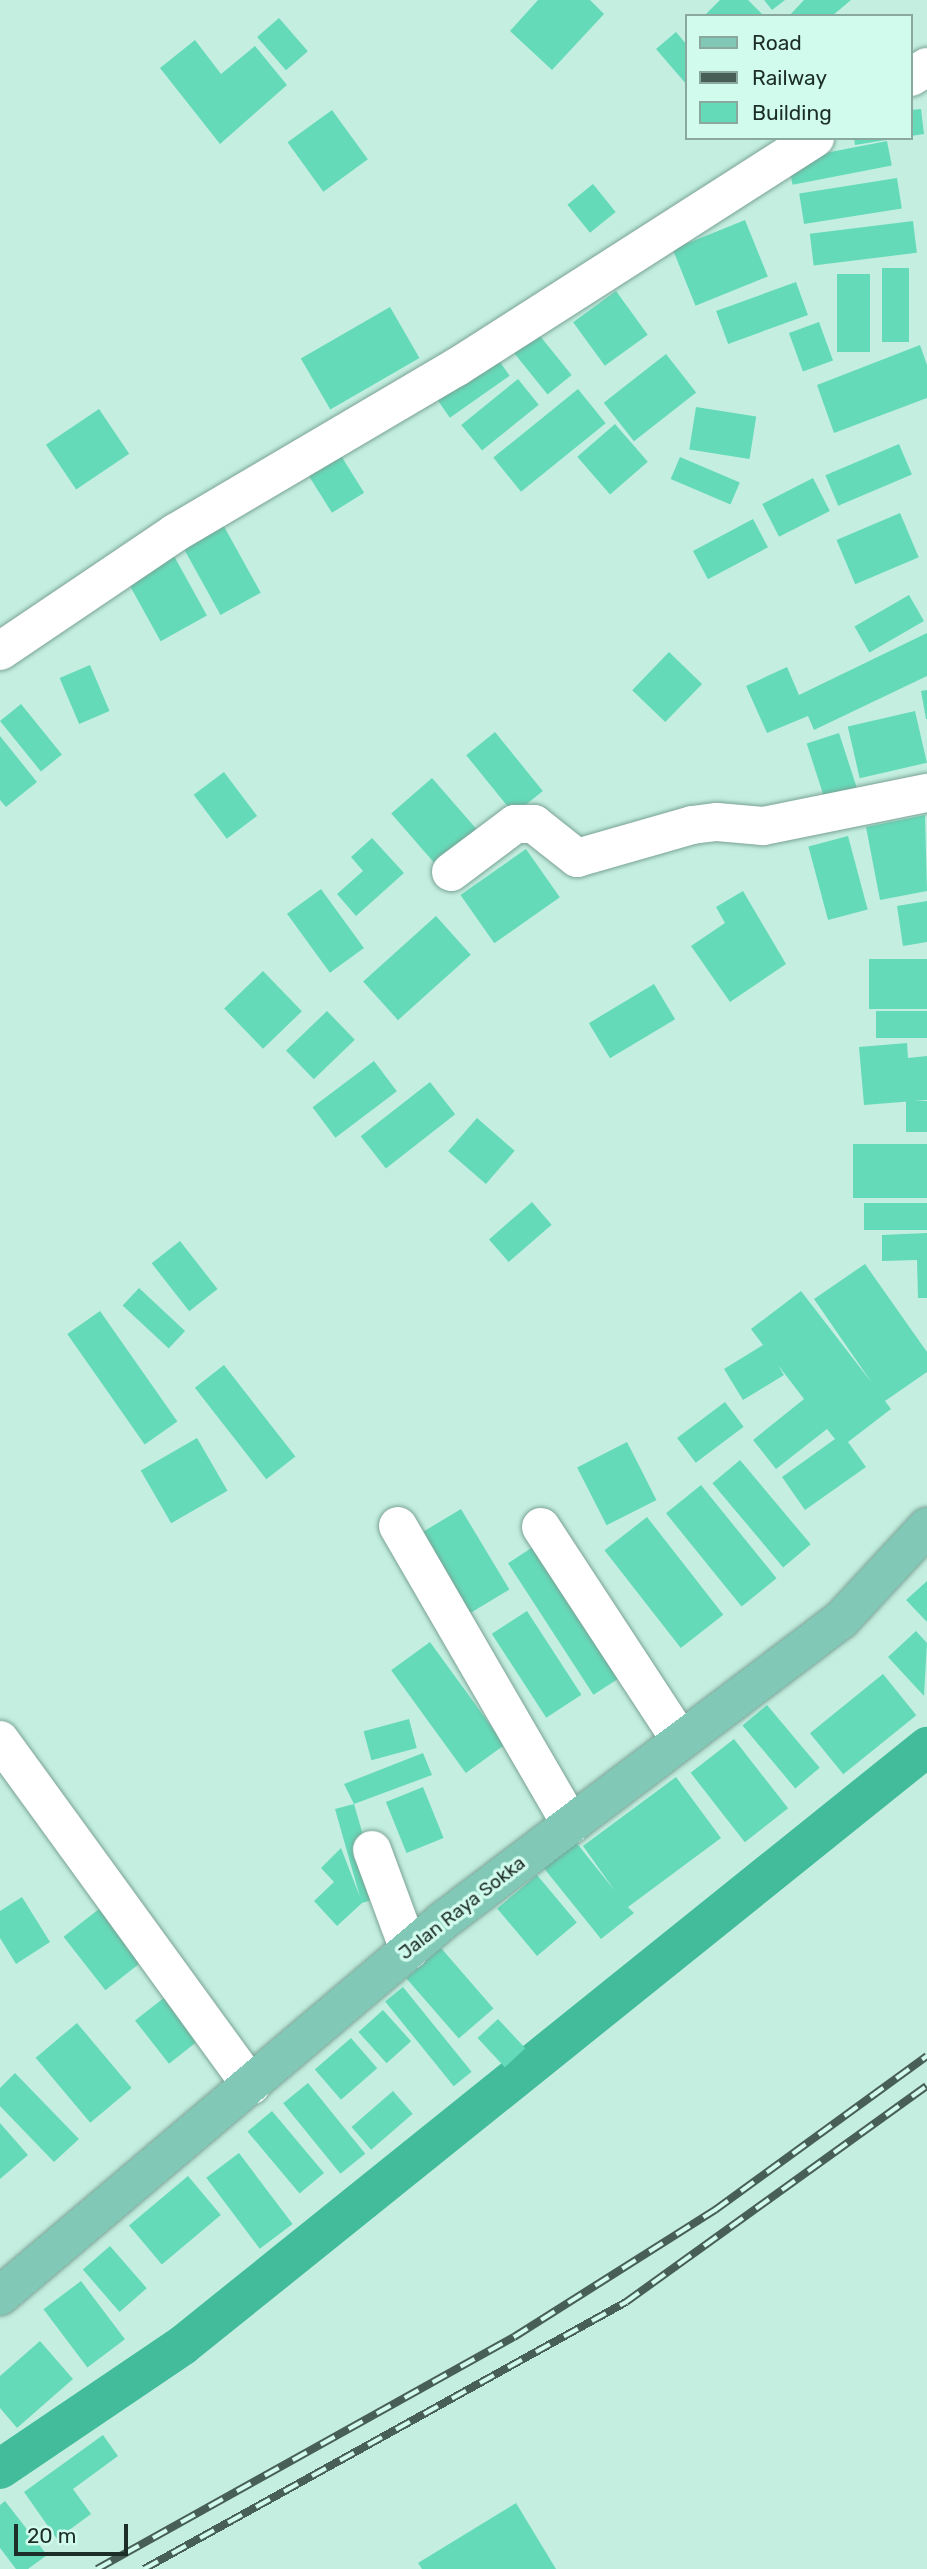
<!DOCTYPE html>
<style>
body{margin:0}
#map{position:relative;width:927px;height:2569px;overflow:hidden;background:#c4efe0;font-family:Rubik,sans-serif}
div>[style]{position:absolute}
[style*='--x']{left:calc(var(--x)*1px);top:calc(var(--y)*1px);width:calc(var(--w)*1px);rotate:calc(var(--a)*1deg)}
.canal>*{height:40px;margin:-20px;padding:0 20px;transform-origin:20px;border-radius:20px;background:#43bc9c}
.building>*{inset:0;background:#65dab9;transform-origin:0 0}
.roads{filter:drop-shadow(0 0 2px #7aa295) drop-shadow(0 0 2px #7aa295)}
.minor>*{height:38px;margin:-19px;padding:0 19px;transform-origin:19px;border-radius:19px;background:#fff}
.major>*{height:38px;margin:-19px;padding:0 19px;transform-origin:19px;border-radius:19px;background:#82c8b6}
.rail>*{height:8px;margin-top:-4px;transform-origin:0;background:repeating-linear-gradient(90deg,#d1fced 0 16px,#485f57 0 32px);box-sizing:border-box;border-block:2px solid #485f57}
span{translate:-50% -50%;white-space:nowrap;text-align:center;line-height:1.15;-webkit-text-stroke:7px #d1fced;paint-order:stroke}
.street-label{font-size:19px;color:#1d2d28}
.legend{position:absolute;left:685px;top:14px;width:228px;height:126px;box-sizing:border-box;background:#d1fced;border:2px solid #89a99e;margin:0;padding:9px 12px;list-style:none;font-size:21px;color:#1d2d28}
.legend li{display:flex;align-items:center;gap:14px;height:35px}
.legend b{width:35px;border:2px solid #89a99e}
.scale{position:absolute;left:14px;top:2524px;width:114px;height:32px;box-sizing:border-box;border:4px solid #1d2d28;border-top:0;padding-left:9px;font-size:21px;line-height:24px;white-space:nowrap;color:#1d2d28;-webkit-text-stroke:5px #d1fced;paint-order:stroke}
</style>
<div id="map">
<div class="canal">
<div style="--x:0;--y:2469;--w:221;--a:-34.1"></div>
<div style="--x:183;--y:2345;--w:955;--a:-38.79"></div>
</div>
<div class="building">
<div style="clip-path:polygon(538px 0,590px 0,604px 14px,552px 70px,510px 31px)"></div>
<div style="clip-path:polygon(720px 0,748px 0,764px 16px,704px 16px)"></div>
<div style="clip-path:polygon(764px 0,785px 0,772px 10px)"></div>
<div style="clip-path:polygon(804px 0,851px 0,832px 16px,789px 16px)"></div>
<div style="left:279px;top:18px;width:44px;height:29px;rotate:49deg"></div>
<div style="clip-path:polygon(676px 32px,687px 45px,687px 85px,656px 49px)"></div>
<div style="clip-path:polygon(195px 40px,221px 74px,255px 46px,287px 85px,220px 144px,160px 68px)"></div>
<div style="clip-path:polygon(921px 109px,924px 134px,911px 136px,911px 110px)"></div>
<div style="left:332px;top:110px;width:61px;height:55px;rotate:54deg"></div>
<div style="clip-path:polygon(854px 138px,886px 138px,886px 140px,855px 145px)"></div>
<div style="left:887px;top:141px;width:25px;height:101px;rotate:79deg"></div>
<div style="left:897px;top:178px;width:31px;height:99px;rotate:81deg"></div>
<div style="left:593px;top:184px;width:36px;height:33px;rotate:51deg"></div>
<div style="left:745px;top:220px;width:61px;height:78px;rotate:68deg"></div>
<div style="left:913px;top:221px;width:32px;height:104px;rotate:83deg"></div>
<div style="left:882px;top:268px;width:27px;height:74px"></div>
<div style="left:837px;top:274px;width:33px;height:78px"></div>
<div style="left:796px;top:282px;width:35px;height:85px;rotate:70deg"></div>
<div style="left:616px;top:291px;width:54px;height:53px;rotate:54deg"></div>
<div style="left:390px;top:307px;width:59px;height:103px;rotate:60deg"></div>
<div style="left:819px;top:322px;width:41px;height:32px;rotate:70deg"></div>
<div style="left:532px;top:326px;width:63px;height:31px;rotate:51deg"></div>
<div style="clip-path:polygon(920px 345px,927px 365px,927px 398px,834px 433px,817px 385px)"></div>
<div style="left:493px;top:352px;width:29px;height:73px;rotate:55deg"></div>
<div style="left:666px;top:354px;width:49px;height:79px;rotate:52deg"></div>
<div style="left:518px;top:379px;width:33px;height:73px;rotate:51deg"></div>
<div style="left:578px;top:389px;width:44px;height:109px;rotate:51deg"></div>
<div style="left:696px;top:407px;width:61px;height:43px;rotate:9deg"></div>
<div style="left:99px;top:409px;width:54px;height:64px;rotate:56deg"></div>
<div style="left:615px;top:424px;width:50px;height:50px;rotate:49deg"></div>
<div style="left:899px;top:444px;width:33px;height:80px;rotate:67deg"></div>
<div style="left:335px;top:446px;width:55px;height:38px;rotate:58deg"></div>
<div style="left:680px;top:457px;width:65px;height:24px;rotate:23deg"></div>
<div style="left:813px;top:478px;width:37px;height:57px;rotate:63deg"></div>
<div style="left:900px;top:513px;width:48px;height:69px;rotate:67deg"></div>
<div style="left:753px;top:519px;width:32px;height:68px;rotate:62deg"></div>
<div style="left:221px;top:521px;width:82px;height:46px;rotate:61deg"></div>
<div style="left:174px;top:556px;width:68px;height:53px;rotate:61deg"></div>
<div style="left:909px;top:595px;width:30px;height:63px;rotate:60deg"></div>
<div style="clip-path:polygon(927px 633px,927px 676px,814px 730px,808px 716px,767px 733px,746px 686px,787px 667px,799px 695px)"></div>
<div style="left:669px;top:652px;width:46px;height:53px;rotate:44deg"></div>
<div style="left:90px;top:665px;width:50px;height:33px;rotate:67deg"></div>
<div style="clip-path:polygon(927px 690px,927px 719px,926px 719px,921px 691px)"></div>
<div style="left:21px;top:704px;width:65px;height:27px;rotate:51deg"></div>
<div style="left:915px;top:711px;width:53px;height:69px;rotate:77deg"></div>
<div style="left:495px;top:732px;width:76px;height:37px;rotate:51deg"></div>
<div style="left:839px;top:733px;width:58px;height:34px;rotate:72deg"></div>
<div style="clip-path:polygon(0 736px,37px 782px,6px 807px,0 800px)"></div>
<div style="left:224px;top:772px;width:55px;height:38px;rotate:53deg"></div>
<div style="left:432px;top:778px;width:68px;height:54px;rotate:49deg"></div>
<div style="clip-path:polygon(925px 815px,927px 891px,880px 900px,866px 827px)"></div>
<div style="left:848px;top:836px;width:76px;height:41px;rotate:75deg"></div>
<div style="clip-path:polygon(372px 838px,404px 873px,356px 916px,337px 894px,363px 871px,351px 857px)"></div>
<div style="left:526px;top:849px;width:59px;height:80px;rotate:55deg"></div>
<div style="left:321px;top:889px;width:73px;height:42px;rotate:54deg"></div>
<div style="clip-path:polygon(743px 891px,786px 964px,730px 1002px,691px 946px,725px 923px,716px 907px)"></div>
<div style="clip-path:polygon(927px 901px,927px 942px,903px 946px,897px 906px)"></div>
<div style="left:436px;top:916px;width:52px;height:98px;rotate:48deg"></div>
<div style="left:927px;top:959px;width:50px;height:58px;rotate:90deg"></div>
<div style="left:263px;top:971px;width:56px;height:54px;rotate:46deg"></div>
<div style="left:654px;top:984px;width:41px;height:76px;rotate:59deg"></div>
<div style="left:327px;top:1011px;width:40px;height:57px;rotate:46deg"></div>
<div style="left:927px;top:1011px;width:27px;height:51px;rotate:90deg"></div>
<div style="clip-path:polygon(907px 1043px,908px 1058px,927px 1056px,927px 1100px,864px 1105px,859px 1047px)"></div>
<div style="left:374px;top:1061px;width:38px;height:77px;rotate:53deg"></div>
<div style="left:430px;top:1082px;width:41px;height:88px;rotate:52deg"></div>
<div style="left:927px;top:1101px;width:31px;height:21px;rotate:90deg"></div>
<div style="left:477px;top:1118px;width:50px;height:44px;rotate:41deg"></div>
<div style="left:853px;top:1144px;width:74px;height:54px"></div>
<div style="left:532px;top:1202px;width:30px;height:57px;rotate:49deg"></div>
<div style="left:927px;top:1203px;width:27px;height:63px;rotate:90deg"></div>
<div style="clip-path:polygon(927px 1233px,927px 1298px,918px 1298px,917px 1260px,882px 1261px,882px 1235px)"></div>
<div style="left:180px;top:1241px;width:61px;height:36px;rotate:52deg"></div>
<div style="clip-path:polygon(865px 1264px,927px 1352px,927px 1372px,885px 1401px,891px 1409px,848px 1442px,866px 1467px,805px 1510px,782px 1477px,835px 1439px,827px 1429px,776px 1469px,753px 1440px,804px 1399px,778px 1365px,784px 1375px,743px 1400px,724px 1369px,763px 1345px,751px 1329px,801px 1291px,872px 1383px,814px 1299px)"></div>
<div style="left:139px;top:1288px;width:63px;height:24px;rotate:43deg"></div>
<div style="left:100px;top:1311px;width:135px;height:40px;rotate:55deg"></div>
<div style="left:224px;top:1365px;width:116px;height:37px;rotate:52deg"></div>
<div style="left:725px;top:1402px;width:31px;height:60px;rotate:53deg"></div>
<div style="left:197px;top:1438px;width:61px;height:65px;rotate:60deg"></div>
<div style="left:627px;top:1442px;width:65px;height:56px;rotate:63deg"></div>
<div style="left:740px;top:1460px;width:110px;height:36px;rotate:50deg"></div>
<div style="left:701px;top:1485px;width:120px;height:45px;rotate:51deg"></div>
<div style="left:461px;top:1509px;width:94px;height:49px;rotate:59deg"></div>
<div style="left:647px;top:1517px;width:124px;height:54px;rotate:52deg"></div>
<div style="left:539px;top:1543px;width:157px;height:37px;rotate:57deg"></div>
<div style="clip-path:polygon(927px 1581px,927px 1622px,906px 1600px)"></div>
<div style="left:527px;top:1611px;width:100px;height:42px;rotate:57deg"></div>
<div style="clip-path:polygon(916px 1631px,927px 1643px,924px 1696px,888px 1657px)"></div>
<div style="left:430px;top:1642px;width:127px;height:48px;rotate:54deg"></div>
<div style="left:883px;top:1674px;width:53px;height:94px;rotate:51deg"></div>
<div style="left:767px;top:1705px;width:82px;height:32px;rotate:50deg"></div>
<div style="left:409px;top:1719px;width:30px;height:47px;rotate:75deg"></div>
<div style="left:734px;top:1739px;width:88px;height:55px;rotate:52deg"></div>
<div style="clip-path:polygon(423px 1753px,432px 1775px,354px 1804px,381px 1897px,362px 1903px,337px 1926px,314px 1901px,334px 1882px,321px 1868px,341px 1848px,360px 1897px,335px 1809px,354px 1804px,344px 1784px)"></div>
<div style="clip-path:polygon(676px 1777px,721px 1838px,628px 1907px,634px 1913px,601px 1939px,543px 1867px,575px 1841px,615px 1891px,583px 1846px)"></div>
<div style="left:423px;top:1787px;width:55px;height:40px;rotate:68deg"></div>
<div style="left:537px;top:1875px;width:62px;height:52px;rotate:50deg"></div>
<div style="clip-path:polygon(22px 1897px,50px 1942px,16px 1964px,0 1938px,0 1911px)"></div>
<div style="left:99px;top:1909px;width:68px;height:45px;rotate:52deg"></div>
<div style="left:441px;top:1948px;width:80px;height:46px;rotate:49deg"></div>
<div style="left:403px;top:1987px;width:109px;height:23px;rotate:51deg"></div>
<div style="left:165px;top:1997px;width:55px;height:38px;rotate:52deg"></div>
<div style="left:383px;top:2010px;width:42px;height:33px;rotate:48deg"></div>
<div style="left:498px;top:2019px;width:40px;height:28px;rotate:47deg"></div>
<div style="left:77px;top:2023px;width:85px;height:54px;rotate:50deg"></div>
<div style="left:351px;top:2038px;width:40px;height:48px;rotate:49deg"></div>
<div style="clip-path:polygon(15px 2073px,79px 2139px,54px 2162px,0 2106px,0 2088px)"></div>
<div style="left:308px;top:2083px;width:91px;height:32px;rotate:51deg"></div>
<div style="left:393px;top:2091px;width:30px;height:55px;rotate:49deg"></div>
<div style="left:272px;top:2111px;width:81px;height:32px;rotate:50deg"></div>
<div style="clip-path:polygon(0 2123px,28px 2155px,0 2179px)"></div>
<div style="left:239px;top:2153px;width:89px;height:41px;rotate:53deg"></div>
<div style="left:188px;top:2176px;width:51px;height:77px;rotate:50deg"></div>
<div style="left:110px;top:2246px;width:56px;height:36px;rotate:49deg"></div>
<div style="left:81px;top:2281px;width:73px;height:47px;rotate:53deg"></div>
<div style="clip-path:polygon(40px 2341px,73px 2379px,17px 2428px,0 2408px,0 2376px)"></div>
<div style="clip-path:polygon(103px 2435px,118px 2456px,73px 2489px,91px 2514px,57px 2539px,24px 2492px)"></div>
<div style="clip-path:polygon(5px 2501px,47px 2555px,28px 2569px,16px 2569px,0 2548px,0 2505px)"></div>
<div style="clip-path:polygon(516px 2503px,556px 2569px,422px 2569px,418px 2563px)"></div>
</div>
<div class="roads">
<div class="minor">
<div style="--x:911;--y:77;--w:19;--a:-32"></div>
<div style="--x:0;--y:651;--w:211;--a:-34"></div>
<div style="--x:175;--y:533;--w:327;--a:-30.5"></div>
<div style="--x:457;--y:367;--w:425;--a:-32.6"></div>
<div style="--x:451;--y:872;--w:80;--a:-36.9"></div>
<div style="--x:515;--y:824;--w:19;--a:0"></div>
<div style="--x:534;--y:824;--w:55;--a:38.3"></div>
<div style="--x:577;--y:858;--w:120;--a:-16"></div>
<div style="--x:692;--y:825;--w:25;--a:-7"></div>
<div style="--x:717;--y:822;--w:46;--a:5"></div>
<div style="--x:763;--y:826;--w:167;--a:-11.4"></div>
<div style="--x:398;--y:1526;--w:345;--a:59.9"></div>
<div style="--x:541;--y:1527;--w:252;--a:56.8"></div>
<div style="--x:0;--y:1740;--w:427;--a:54"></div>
<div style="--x:372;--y:1850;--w:107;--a:69.7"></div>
</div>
<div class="major">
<div style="--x:0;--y:2296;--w:582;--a:-40.26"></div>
<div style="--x:444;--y:1920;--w:498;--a:-37.1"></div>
<div style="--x:841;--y:1620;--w:127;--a:-47.2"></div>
</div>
</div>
<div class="rail">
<div style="--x:97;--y:2569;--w:477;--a:-29.1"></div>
<div style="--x:514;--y:2337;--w:238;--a:-32.3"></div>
<div style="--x:715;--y:2210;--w:262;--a:-36"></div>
<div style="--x:144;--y:2569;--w:551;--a:-28.98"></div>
<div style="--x:626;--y:2302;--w:370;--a:-35.7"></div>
</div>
<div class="street-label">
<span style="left:462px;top:1908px;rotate:-38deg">Jalan Raya Sokka</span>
</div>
<ul class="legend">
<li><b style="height:9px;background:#82c8b6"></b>Road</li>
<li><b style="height:9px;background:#485f57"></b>Railway</li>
<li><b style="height:19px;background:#65dab9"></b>Building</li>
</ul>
<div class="scale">20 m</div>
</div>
